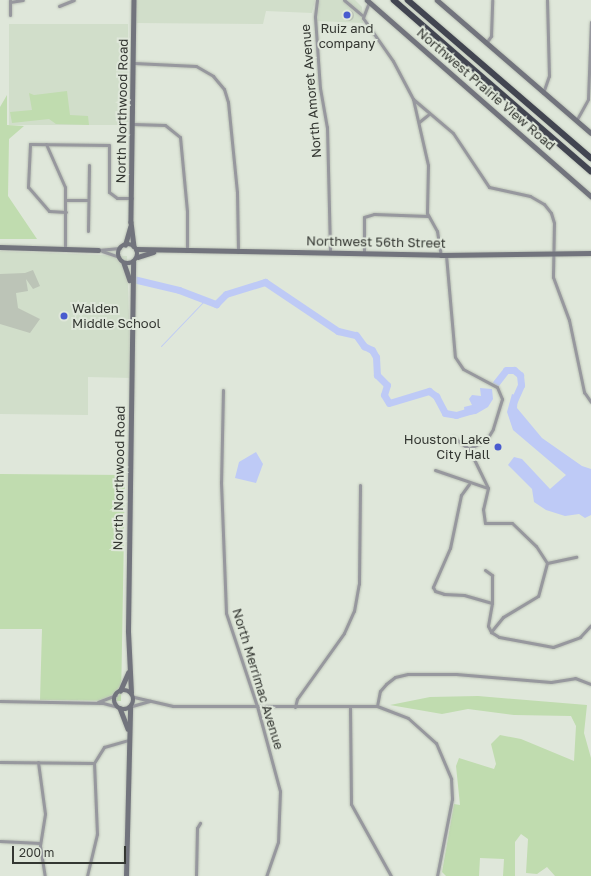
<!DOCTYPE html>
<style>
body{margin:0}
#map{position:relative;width:591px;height:876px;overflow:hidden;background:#dfe7da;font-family:"Golos Text",sans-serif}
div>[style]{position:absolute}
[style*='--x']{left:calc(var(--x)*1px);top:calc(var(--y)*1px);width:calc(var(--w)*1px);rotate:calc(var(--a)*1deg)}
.built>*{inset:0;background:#d1deca;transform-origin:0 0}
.green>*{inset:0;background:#c0dcaf}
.water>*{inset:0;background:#becaf6}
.stream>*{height:1px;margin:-0.5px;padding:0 0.5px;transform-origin:0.5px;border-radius:0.5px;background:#becaf6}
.river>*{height:7px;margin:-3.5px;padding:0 3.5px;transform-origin:3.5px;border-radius:3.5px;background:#becaf6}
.building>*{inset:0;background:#bcc4b7}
.round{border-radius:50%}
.roads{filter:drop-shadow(0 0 1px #bdc4b8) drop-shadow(0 0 1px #bdc4b8)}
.street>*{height:3px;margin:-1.5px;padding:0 1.5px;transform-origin:1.5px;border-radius:1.5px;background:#97989e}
.secondary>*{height:4.5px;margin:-2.25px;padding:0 2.25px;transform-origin:2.25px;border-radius:2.25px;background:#72747d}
.secondary>.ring{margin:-2.25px;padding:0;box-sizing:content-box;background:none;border:4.5px solid #72747d;border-radius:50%}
.highway>*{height:5.5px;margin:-2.75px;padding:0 2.75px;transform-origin:2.75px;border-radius:2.75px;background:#424551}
.dots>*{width:11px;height:11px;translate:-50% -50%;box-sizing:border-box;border:2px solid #dfe7da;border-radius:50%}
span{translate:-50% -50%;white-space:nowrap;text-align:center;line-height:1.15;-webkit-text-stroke:4px #dfe7da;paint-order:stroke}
.poi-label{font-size:13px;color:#343732}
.left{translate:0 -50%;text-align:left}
.right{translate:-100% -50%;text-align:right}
.street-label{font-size:13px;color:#343732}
.scale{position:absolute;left:12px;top:846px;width:114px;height:18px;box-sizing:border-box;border:2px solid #343732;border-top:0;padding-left:5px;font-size:12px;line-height:14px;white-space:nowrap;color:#343732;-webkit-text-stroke:3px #dfe7da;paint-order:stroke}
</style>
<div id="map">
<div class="built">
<div style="clip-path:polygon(136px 0,315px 0,312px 13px,266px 11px,263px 24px,136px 23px)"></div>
<div style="clip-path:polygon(319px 0,355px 0,362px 7px,363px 23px,317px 21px)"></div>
<div style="left:9px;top:24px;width:119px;height:101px"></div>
<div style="clip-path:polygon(0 251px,127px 256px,131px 378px,88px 377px,88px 415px,0 414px)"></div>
</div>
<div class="green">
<div style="clip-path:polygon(67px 91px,70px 115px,88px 116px,89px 125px,56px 124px,49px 119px,12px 123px,10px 112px,32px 110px,29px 93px,34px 95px)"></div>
<div style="clip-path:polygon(7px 95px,7px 125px,24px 126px,9px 139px,8px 196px,37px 239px,0 239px,0 107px)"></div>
<div style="clip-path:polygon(0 474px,125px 475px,121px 701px,40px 700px,42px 629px,0 629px)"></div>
<div style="clip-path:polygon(478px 696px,587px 705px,584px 733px,591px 758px,591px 876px,555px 876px,547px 867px,537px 874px,526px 873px,528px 839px,521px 834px,515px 842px,515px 876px,503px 876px,504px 859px,480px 858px,479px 876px,446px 876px,442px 872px,454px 804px,460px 805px,456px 766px,459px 758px,494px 769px,496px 764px,491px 744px,500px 735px,521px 739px,574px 761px,576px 726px,571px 716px,514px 715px,468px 709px,442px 714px,390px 705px,430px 697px)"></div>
</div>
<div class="water">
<div style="clip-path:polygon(480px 388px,492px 389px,493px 399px,488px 407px,476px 414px,465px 415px,464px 407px,472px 405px,469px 399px,472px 395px,481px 396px)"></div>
<div style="clip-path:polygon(512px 394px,518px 396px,517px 408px,542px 438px,582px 466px,591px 469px,591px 515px,585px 518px,579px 514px,565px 516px,546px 510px,534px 502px,532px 489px,508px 465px,514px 457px,522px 459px,550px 489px,566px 475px,513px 430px,507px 412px)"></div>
<div style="clip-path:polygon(256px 452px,263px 464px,256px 483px,235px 478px,239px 462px)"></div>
</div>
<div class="stream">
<div style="--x:161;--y:346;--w:64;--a:-46.3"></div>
</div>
<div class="river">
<div style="--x:133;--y:279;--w:47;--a:13.4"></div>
<div style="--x:179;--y:290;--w:40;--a:21"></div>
<div style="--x:216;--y:304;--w:14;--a:-45"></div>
<div style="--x:226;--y:294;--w:41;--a:-17.1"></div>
<div style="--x:265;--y:282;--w:88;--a:33.9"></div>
<div style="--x:338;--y:331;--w:18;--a:13"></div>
<div style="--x:356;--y:335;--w:14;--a:54"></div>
<div style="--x:364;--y:346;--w:9;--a:27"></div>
<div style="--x:372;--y:350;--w:8;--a:60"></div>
<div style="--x:376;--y:357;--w:18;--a:87"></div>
<div style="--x:377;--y:375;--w:14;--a:45"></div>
<div style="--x:387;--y:385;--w:10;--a:107"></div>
<div style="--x:384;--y:395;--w:9;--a:58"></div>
<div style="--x:389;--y:403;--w:42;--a:-16.7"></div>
<div style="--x:429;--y:391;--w:9;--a:36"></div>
<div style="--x:436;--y:396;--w:19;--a:62"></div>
<div style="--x:445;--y:413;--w:11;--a:10"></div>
<div style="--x:456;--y:415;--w:17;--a:-17"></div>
<div style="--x:496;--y:383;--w:16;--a:-52"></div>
<div style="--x:506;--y:370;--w:8;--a:0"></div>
<div style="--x:514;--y:370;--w:8;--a:40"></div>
<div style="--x:520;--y:375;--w:10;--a:84"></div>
<div style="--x:521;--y:385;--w:20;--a:114"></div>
</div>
<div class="building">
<div class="round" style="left:342.5px;top:9.5px;width:11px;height:11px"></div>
<div style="clip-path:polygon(33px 270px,40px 286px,33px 289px,26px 279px,28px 291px,16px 293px,18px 308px,40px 319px,30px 333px,0 324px,0 274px,25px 273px)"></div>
</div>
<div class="roads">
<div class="street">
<div style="--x:317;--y:0;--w:17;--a:97"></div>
<div style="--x:315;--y:17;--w:71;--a:86"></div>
<div style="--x:320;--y:88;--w:40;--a:80"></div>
<div style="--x:327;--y:127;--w:125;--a:88.6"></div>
<div style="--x:344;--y:0;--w:23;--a:40"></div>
<div style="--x:10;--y:2;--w:13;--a:-9"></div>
<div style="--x:369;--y:2;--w:17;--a:111"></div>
<div style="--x:363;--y:18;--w:52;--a:55.1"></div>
<div style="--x:393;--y:61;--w:43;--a:62.2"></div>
<div style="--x:413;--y:99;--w:68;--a:77.2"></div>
<div style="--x:428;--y:165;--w:48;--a:91.2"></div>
<div style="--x:427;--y:213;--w:21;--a:61"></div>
<div style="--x:437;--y:231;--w:24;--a:81"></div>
<div style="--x:59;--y:6;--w:16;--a:-22"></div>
<div style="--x:10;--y:15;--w:15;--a:-90"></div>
<div style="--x:486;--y:43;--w:9;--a:-54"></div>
<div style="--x:491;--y:36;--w:36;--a:-88"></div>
<div style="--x:134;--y:63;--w:62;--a:2.8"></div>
<div style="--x:196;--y:66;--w:20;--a:30"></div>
<div style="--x:213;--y:76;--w:17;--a:50"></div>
<div style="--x:224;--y:89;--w:14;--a:73"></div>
<div style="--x:228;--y:102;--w:90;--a:84.3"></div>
<div style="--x:237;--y:192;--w:60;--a:89"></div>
<div style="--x:543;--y:93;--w:18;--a:-71"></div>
<div style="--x:549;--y:76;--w:76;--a:-91.5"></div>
<div style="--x:413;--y:99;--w:52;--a:40.4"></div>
<div style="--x:453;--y:133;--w:65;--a:56.3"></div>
<div style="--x:489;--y:187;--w:42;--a:12.4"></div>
<div style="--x:530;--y:196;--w:16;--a:30"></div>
<div style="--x:544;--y:204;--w:11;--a:52"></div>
<div style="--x:551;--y:213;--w:10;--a:73"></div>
<div style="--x:554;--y:223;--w:54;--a:91.1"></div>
<div style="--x:553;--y:277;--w:46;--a:69.6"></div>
<div style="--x:569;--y:320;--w:74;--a:78.2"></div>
<div style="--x:584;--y:392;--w:12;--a:55"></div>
<div style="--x:576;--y:121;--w:25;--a:-61"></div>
<div style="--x:588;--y:99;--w:77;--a:-87.8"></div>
<div style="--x:419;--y:122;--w:13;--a:-39"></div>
<div style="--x:133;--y:124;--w:32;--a:2"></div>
<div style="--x:165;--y:125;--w:19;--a:39"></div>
<div style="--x:180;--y:137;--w:74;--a:84.6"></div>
<div style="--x:187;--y:211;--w:40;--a:90"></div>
<div style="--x:46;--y:144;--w:47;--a:66.2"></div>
<div style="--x:65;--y:187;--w:61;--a:90"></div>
<div style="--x:66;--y:200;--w:22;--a:0"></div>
<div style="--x:66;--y:212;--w:17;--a:-177"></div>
<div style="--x:49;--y:211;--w:32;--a:-131"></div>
<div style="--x:28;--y:187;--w:43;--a:-87.3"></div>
<div style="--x:30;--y:144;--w:79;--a:0.7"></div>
<div style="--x:109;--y:145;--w:47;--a:90"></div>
<div style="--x:109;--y:192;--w:10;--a:37"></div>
<div style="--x:117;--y:198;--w:15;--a:0"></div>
<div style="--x:88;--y:231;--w:66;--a:-89.1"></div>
<div style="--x:98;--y:250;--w:22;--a:-5"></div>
<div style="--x:102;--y:251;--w:18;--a:19"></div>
<div style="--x:364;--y:253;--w:36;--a:-90"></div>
<div style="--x:364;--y:217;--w:10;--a:-17"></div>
<div style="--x:374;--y:214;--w:54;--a:2.1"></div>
<div style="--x:446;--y:255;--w:102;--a:85"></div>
<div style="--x:455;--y:357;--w:14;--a:56"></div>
<div style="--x:463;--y:369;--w:38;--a:28"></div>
<div style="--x:497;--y:387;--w:13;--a:67"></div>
<div style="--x:502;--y:399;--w:31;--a:107"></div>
<div style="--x:493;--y:429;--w:12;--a:121"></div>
<div style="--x:487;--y:439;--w:21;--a:151"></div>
<div style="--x:223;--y:390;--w:92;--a:91.2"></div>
<div style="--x:221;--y:482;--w:131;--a:87.8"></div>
<div style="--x:226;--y:613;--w:98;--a:71.6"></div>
<div style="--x:257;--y:706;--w:88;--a:74.9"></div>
<div style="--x:280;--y:791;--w:51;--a:92.2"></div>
<div style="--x:278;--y:842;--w:36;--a:109"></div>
<div style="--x:453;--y:437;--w:20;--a:37"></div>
<div style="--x:469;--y:449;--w:43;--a:64"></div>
<div style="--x:488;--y:488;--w:22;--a:103"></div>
<div style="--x:483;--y:509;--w:14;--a:82"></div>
<div style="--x:485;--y:523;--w:27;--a:0"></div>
<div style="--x:512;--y:523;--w:33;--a:44"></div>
<div style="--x:536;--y:546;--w:20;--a:57"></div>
<div style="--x:547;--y:563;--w:34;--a:105"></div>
<div style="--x:538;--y:596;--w:41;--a:149"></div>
<div style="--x:503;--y:617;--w:19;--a:129"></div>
<div style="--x:435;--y:470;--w:56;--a:18.8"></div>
<div style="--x:469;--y:484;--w:14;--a:126"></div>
<div style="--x:461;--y:495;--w:54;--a:101.7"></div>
<div style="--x:450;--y:548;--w:43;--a:113.6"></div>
<div style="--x:433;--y:587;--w:4;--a:63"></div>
<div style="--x:435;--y:591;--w:9;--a:18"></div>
<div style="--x:444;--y:594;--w:20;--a:3"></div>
<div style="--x:464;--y:595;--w:29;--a:16"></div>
<div style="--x:492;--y:603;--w:23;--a:100"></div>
<div style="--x:488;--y:626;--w:7;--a:63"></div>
<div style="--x:547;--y:563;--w:30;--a:-12"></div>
<div style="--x:485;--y:570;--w:9;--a:36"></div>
<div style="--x:492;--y:575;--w:28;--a:90"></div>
<div style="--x:491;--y:632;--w:9;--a:32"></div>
<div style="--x:499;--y:637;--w:55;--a:10.5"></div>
<div style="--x:553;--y:647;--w:29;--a:-20"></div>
<div style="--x:580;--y:637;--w:16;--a:-47"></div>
<div style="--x:134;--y:697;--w:40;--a:13"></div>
<div style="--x:173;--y:706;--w:204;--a:0"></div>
<div style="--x:377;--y:706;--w:33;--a:21"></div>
<div style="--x:408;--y:718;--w:38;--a:42"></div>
<div style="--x:436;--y:743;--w:39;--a:67"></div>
<div style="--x:451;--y:779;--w:20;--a:87"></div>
<div style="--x:452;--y:799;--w:78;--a:101"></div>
<div style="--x:0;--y:701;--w:103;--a:1.1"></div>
<div style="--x:103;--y:703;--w:16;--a:15"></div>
<div style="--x:98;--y:702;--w:19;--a:-21"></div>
<div style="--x:132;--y:706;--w:19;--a:-16"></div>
<div style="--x:377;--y:706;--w:15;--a:-79"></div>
<div style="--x:380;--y:691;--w:9;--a:-49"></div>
<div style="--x:386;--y:684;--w:11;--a:-38"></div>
<div style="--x:395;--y:677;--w:13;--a:-13"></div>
<div style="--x:408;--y:674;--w:48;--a:0"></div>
<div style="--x:456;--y:674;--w:95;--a:4.8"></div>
<div style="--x:551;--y:682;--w:24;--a:-9"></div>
<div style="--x:575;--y:678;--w:17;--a:21"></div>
<div style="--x:295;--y:707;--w:8;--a:-76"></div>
<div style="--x:297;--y:699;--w:81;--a:-54.5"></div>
<div style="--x:344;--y:633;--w:24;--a:-66"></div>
<div style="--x:354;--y:611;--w:27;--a:-80"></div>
<div style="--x:359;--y:584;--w:99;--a:-89.4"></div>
<div style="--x:350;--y:707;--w:97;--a:89.4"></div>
<div style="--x:351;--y:804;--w:82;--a:60.9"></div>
<div style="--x:0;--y:762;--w:94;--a:0.6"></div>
<div style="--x:38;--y:762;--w:52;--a:82.3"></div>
<div style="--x:45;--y:814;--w:32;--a:99"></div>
<div style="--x:40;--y:846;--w:30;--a:81"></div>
<div style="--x:0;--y:841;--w:40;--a:2.9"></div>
<div style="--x:87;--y:876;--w:43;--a:-76.6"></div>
<div style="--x:97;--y:834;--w:71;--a:-92.4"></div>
<div style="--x:94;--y:763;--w:19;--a:-58"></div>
<div style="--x:104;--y:747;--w:25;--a:-16"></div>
<div style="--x:196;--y:876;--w:48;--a:-88.8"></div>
<div style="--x:197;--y:828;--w:6;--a:-59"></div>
</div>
<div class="secondary">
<div style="--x:134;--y:0;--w:222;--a:90.8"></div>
<div style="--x:131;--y:222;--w:24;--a:83"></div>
<div style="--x:367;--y:0;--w:298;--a:41.2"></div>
<div style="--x:437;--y:0;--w:203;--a:40.8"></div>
<div class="ring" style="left:118px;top:244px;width:15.5px;height:15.5px"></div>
<div style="--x:125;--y:245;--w:19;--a:-74"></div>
<div style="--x:0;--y:247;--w:98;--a:1.8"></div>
<div style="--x:136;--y:249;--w:305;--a:1.1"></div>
<div style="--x:441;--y:255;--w:150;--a:-0.8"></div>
<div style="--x:138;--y:257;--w:16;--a:-18"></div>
<div style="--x:124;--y:263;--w:18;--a:71"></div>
<div class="ring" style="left:114px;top:690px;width:15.5px;height:15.5px"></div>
<div style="--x:120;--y:691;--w:20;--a:-66"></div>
<div style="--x:131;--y:693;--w:62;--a:-92.8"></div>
<div style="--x:128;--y:631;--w:369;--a:-89.2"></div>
<div style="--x:120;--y:708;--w:22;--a:69"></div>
<div style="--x:126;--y:876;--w:168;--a:-88.6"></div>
</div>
<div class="highway">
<div style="--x:394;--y:0;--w:261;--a:41"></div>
<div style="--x:408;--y:0;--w:242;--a:40.8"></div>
</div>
</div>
<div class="dots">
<div style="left:347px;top:15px;background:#495bcf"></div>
<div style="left:64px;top:316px;background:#495bcf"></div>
<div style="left:498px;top:447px;background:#495bcf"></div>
</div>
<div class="poi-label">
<span style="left:347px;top:36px">Ruiz and<br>company</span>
<span class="left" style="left:72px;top:316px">Walden<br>Middle School</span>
<span class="right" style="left:490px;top:447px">Houston Lake<br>City Hall</span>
</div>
<div class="street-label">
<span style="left:486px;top:89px;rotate:41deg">Northwest Prairie View Road</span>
<span style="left:311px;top:91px;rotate:-95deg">North Amoret Avenue</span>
<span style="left:122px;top:111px;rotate:-89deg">North Northwood Road</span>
<span style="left:376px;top:242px;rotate:1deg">Northwest 56th Street</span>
<span style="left:119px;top:478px;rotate:-89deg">North Northwood Road</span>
<span style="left:258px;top:679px;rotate:73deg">North Merrimac Avenue</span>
</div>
<div class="scale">200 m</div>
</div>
